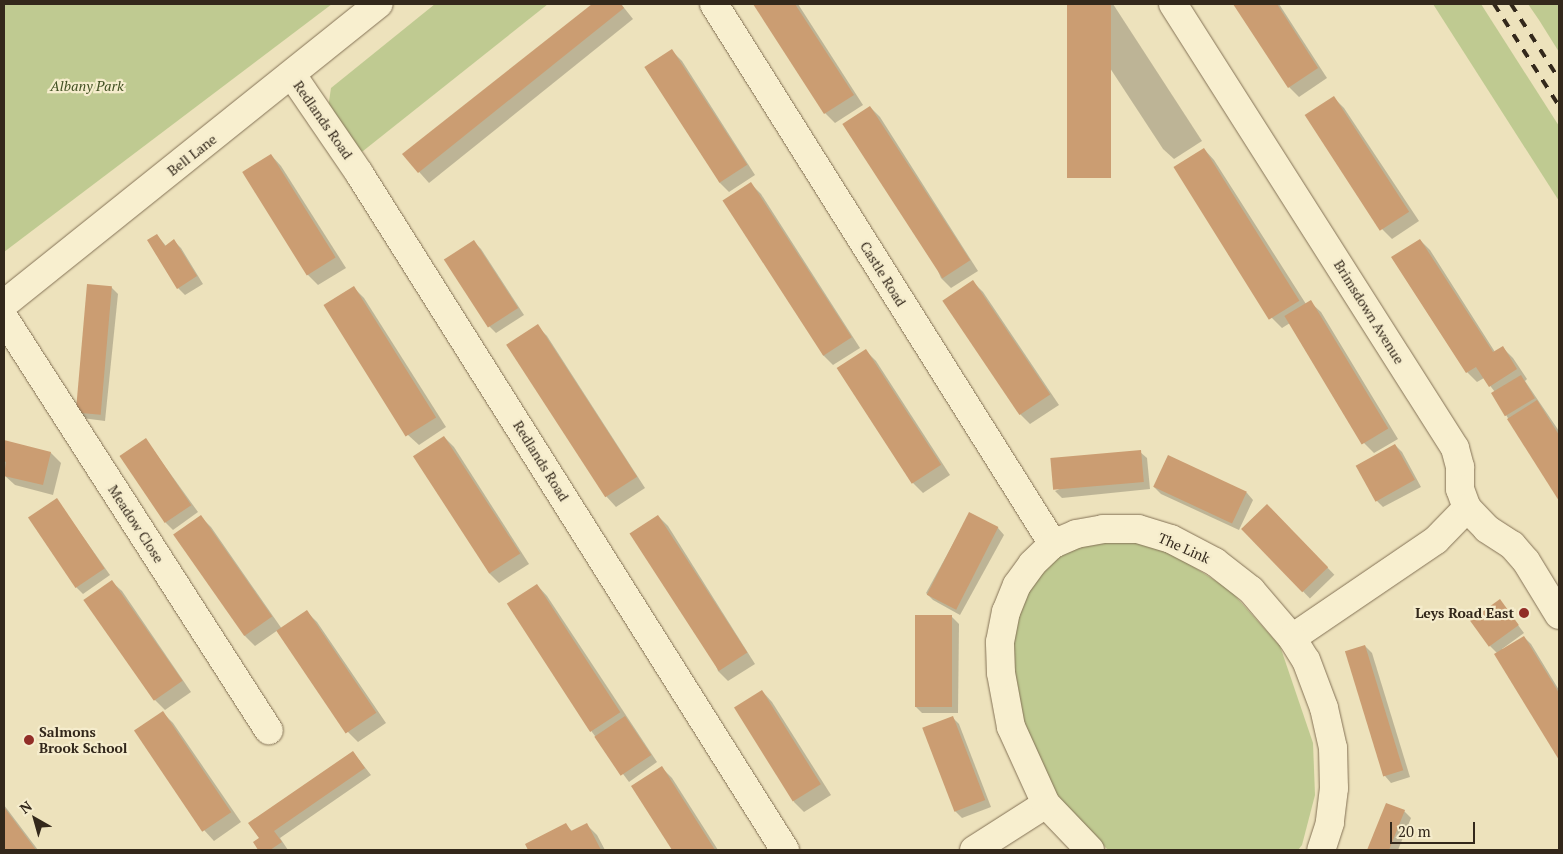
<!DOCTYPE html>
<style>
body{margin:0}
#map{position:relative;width:1563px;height:854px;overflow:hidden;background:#ede2bc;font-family:"PT Serif",serif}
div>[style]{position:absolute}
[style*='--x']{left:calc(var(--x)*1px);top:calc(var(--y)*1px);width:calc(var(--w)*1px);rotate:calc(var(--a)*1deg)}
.green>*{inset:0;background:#bfca91}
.shadow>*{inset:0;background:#0003;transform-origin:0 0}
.building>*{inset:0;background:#cb9d72;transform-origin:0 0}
.roads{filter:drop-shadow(0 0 1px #847256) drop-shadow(0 0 1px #847256)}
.minor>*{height:28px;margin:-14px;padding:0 14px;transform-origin:14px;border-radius:14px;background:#f8efcf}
.tertiary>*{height:28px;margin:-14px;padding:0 14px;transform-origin:14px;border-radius:14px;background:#f8efcf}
.rail>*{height:4px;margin-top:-2px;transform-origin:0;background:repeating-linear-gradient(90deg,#33281b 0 9px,transparent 0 18px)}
.dots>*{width:14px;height:14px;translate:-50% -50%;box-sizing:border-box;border:2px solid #f5eccc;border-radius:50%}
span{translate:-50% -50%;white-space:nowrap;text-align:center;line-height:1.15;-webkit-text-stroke:4.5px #f5eccc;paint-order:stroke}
.park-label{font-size:14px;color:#415022;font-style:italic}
.street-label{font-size:14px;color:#33281b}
.poi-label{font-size:14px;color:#33281b;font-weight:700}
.right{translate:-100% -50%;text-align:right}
.left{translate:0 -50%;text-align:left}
.frame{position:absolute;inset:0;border:5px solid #33281b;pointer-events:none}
.north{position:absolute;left:10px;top:794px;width:50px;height:50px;-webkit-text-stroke:4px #f5eccc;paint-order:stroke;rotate:322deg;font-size:14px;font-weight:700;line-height:20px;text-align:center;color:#33281b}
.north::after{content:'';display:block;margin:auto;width:18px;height:22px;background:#33281b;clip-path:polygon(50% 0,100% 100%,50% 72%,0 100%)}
.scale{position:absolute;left:1390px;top:822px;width:85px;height:22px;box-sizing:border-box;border:2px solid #33281b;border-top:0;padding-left:6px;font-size:15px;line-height:18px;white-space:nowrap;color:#33281b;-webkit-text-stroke:4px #f5eccc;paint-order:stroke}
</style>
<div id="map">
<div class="green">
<div style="clip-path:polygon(4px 4px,332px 4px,4px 252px)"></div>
<div style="clip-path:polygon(435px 4px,548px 4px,358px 155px,328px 108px,331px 88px)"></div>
<div style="clip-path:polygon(1433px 4px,1481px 4px,1559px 126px,1559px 201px)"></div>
<div style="clip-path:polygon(1528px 4px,1559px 4px,1559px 52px,1539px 20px)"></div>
<div style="clip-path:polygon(1109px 542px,1136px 542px,1172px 553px,1230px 590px,1280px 646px,1313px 743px,1315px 795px,1302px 845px,1298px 850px,1108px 850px,1057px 799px,1030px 748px,1012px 683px,1011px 629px,1024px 598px,1046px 566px,1071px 548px)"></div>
</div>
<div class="shadow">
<div style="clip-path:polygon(594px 4px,621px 4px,633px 19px,429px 183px,404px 155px)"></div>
<div style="clip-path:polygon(755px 4px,798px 4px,863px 105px,835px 123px,825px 113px)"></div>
<div style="clip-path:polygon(1068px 4px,1113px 4px,1202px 141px,1174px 159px,1163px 149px)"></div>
<div style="clip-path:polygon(1234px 4px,1279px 4px,1327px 78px,1299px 97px,1289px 87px)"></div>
<div style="clip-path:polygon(672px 51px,682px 61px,755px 175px,729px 192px,719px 182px)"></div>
<div style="clip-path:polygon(1334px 98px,1344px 108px,1419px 221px,1392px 239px,1382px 229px)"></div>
<div style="clip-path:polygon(870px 107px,880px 117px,978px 271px,951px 288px,941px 278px)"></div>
<div style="clip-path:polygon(1204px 149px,1214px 160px,1306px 304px,1310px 302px,1321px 312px,1398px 439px,1374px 453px,1364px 443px,1290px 323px,1282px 328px,1272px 318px)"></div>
<div style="clip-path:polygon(271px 155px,281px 166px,346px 268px,318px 285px,308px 275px)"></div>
<div style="clip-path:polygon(751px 184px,761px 194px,860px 348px,833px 365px,823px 355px)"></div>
<div style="clip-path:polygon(157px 235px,166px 246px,174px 241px,181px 248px,203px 284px,185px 295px,178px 288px)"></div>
<div style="clip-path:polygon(1420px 240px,1430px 250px,1495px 352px,1503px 348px,1513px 358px,1527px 379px,1525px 381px,1559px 431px,1559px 499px,1506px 415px,1495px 392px,1484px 378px,1477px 382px,1467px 372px)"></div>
<div style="clip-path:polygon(474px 242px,481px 249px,524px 315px,496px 333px,489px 326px)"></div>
<div style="clip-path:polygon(973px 282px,983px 292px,1059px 405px,1030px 424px,1020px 414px)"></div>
<div style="clip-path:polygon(111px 287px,118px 294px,105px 421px,82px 418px,75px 412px)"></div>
<div style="clip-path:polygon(354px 288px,364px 298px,446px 427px,419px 445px,408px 435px)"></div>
<div style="clip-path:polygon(537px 326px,547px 336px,645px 488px,616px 507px,606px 496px,508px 345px)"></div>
<div style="clip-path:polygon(866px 351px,876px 361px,950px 475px,923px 493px,912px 482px,839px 369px)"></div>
<div style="clip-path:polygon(444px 437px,454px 447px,529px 564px,499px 583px,489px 573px)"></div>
<div style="clip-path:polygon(146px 440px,198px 512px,173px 530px,166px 523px)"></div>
<div style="clip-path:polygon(4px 441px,51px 453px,61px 463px,53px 495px,15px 485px,4px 475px)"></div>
<div style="clip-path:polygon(1395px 445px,1402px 452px,1421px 487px,1383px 507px,1376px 500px)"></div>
<div style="clip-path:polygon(1140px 452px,1147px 458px,1150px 489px,1062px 498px,1055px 491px)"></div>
<div style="clip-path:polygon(1168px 457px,1247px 493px,1253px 500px,1239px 530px,1161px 494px,1154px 487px)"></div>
<div style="clip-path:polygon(57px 500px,110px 575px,83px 594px,76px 587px)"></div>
<div style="left:1267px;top:505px;width:97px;height:34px;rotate:46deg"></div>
<div style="clip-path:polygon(970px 513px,998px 528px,1004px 535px,960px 615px,933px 600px,926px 593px)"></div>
<div style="clip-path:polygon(658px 516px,668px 526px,755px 664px,728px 681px,718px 671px)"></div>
<div style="clip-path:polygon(201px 517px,211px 527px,282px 629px,307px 612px,317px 622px,386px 723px,358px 742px,348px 732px,278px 630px,255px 646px,245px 636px)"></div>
<div style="clip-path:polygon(111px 581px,122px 591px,191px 692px,165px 710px,155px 700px)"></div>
<div style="clip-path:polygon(537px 585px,547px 596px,657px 762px,629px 782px,592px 732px,509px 604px)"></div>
<div style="clip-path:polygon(1500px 601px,1524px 633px,1502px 649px,1503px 650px,1524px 637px,1531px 644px,1559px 690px,1559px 757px,1496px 655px,1498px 654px,1490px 646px)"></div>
<div style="clip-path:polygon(952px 617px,959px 624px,958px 713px,922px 713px,915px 706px)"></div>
<div style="clip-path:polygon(1365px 646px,1372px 653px,1410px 777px,1391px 783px,1385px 776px)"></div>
<div style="clip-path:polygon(762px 691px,772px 702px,831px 795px,804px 812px,794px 802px)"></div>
<div style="clip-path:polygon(163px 713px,173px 723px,241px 822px,214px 841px,204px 830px)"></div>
<div style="clip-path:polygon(952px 717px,959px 724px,991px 807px,962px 818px,955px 811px)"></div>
<div style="clip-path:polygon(353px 752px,371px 775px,280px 838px,288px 850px,260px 850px,254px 843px)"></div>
<div style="clip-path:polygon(662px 768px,672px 778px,718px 850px,673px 850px,632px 786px)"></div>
<div style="clip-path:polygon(4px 805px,38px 850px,4px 850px)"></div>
<div style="clip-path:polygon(1387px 805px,1404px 811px,1411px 818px,1398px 850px,1369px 850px)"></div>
<div style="clip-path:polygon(566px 825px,573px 832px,587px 825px,597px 835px,605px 850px,530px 850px,527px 844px)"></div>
</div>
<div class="building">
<div style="clip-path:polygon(592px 4px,621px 4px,624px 8px,418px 173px,402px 154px)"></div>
<div style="clip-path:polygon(753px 4px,795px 4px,854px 95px,824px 114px)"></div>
<div style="left:1067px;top:4px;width:44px;height:174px"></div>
<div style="clip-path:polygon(1233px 4px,1277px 4px,1318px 68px,1288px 88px)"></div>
<div style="left:672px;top:49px;width:138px;height:33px;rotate:57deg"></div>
<div style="left:1334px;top:96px;width:138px;height:35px;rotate:57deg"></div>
<div style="left:870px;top:106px;width:184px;height:33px;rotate:57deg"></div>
<div style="left:1204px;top:148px;width:180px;height:36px;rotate:58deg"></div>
<div style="left:271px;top:154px;width:122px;height:34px;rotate:58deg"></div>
<div style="left:751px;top:182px;width:185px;height:34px;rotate:57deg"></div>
<div style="clip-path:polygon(157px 234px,165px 246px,174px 239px,197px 276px,177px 289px,147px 240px)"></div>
<div style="clip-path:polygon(1420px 239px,1493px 352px,1503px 346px,1517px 369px,1489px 387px,1476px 367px,1466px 373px,1391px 257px)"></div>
<div style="left:474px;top:240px;width:81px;height:36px;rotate:57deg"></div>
<div style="left:973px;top:280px;width:138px;height:37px;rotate:56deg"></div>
<div style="left:87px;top:284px;width:25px;height:129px;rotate:5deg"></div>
<div style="left:354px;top:286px;width:155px;height:36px;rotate:58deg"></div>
<div style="left:1311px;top:300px;width:150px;height:31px;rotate:59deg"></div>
<div style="left:538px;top:324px;width:182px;height:38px;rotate:57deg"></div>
<div style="left:866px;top:349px;width:138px;height:35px;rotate:57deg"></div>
<div style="left:1521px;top:375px;width:27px;height:35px;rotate:59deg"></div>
<div style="clip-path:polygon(1537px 400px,1559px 435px,1559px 501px,1507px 419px)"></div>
<div style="left:444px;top:436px;width:140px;height:37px;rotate:57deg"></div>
<div style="left:146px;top:438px;width:81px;height:32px;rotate:56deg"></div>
<div style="clip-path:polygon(4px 440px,51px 452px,43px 485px,4px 476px,6px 462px,4px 461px)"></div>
<div style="left:1395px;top:444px;width:41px;height:45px;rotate:61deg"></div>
<div style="left:1141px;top:450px;width:32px;height:91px;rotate:85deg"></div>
<div style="left:1168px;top:455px;width:87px;height:35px;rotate:25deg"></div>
<div style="left:57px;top:498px;width:85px;height:35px;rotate:56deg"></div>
<div style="left:1267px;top:504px;width:88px;height:36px;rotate:46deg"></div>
<div style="left:969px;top:512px;width:33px;height:93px;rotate:27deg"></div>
<div style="left:201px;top:515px;width:124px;height:34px;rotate:55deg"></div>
<div style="left:658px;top:515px;width:164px;height:34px;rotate:57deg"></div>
<div style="left:112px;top:580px;width:123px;height:35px;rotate:55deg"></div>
<div style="left:537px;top:584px;width:153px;height:36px;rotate:57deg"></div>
<div style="left:1500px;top:599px;width:32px;height:37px;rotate:54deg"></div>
<div style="left:307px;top:610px;width:124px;height:37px;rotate:56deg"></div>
<div style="left:915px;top:615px;width:37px;height:92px"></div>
<div style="clip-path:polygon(1524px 636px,1559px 693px,1559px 760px,1494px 654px)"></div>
<div style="left:1365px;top:645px;width:131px;height:21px;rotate:73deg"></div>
<div style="left:762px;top:690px;width:111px;height:33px;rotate:58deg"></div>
<div style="left:163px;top:711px;width:122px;height:35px;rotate:56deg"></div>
<div style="left:625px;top:716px;width:47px;height:37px;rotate:56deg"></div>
<div style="left:953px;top:716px;width:90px;height:33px;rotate:69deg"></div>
<div style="clip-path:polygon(353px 751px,365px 768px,274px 831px,282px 842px,270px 850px,258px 850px,253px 842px,259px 838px,248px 823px)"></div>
<div style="clip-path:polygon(662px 766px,715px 850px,672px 850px,631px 786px)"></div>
<div style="clip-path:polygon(1386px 803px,1405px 810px,1389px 850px,1367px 850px)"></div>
<div style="clip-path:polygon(4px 807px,36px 850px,4px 850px)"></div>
<div style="clip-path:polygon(566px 823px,571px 831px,587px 823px,601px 850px,528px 850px,525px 844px)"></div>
</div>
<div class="roads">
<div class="minor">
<div style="--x:714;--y:4;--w:638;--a:57.88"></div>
<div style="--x:292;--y:75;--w:119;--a:55.6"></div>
<div style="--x:359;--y:173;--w:800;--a:57.82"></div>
<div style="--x:4;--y:318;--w:490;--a:57.3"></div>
<div style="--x:1292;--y:638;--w:174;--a:-34.2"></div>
<div style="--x:1436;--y:540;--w:45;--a:-45.9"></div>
<div style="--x:974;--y:850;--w:85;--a:-32.6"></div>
<div style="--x:1090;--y:850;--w:64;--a:-133.7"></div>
<div style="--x:1046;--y:804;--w:85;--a:-114.4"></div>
<div style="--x:1011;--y:727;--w:55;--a:-100.5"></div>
<div style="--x:1001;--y:673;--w:31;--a:-92"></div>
<div style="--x:1000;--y:642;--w:31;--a:-79"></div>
<div style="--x:1006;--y:612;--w:29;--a:-68"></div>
<div style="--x:1017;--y:585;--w:26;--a:-54"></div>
<div style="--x:1032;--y:564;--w:29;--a:-44"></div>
<div style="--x:1053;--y:544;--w:25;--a:-23"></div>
<div style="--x:1076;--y:534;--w:27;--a:-10"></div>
<div style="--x:1103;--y:529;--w:35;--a:0"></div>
<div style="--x:1138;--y:529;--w:34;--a:17"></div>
<div style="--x:1171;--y:539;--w:50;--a:27.6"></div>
<div style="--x:1215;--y:562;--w:46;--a:37.9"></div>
<div style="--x:1251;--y:590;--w:63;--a:49.5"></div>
<div style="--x:1292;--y:638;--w:26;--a:58"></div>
<div style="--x:1306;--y:660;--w:51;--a:69.4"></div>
<div style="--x:1324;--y:708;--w:41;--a:77.3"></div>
<div style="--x:1333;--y:748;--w:40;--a:88.6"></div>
<div style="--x:1334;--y:788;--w:35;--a:97"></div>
<div style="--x:1330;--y:823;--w:28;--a:108"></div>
</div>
<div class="tertiary">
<div style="--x:1173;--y:4;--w:526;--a:57.58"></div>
<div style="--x:1455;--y:448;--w:20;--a:75"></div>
<div style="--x:1460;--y:467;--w:22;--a:90"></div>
<div style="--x:1460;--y:489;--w:20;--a:70"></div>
<div style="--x:1467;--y:508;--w:29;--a:46"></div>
<div style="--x:1487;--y:529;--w:30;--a:33"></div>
<div style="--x:1512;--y:545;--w:21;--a:49"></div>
<div style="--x:1526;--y:561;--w:63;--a:58.6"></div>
<div style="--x:4;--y:304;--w:480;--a:-38.7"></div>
</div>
</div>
<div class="rail">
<div style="--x:1494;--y:4;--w:121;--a:57.5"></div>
<div style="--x:1511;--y:4;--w:89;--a:57.4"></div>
</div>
<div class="dots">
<div style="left:1524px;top:613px;background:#922e27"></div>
<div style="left:29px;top:740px;background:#922e27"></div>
</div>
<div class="park-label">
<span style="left:87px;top:86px">Albany Park</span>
</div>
<div class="street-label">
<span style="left:323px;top:120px;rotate:55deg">Redlands Road</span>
<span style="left:192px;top:155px;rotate:-38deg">Bell Lane</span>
<span style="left:883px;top:274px;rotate:58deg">Castle Road</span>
<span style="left:1369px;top:312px;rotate:58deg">Brimsdown Avenue</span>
<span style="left:541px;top:461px;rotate:58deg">Redlands Road</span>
<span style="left:136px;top:524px;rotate:57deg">Meadow Close</span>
<span style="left:1184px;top:548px;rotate:24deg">The Link</span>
</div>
<div class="poi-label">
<span class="right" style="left:1514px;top:613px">Leys Road East</span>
<span class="left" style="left:39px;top:740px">Salmons<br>Brook School</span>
</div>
<div class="frame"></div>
<div class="north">N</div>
<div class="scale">20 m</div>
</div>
